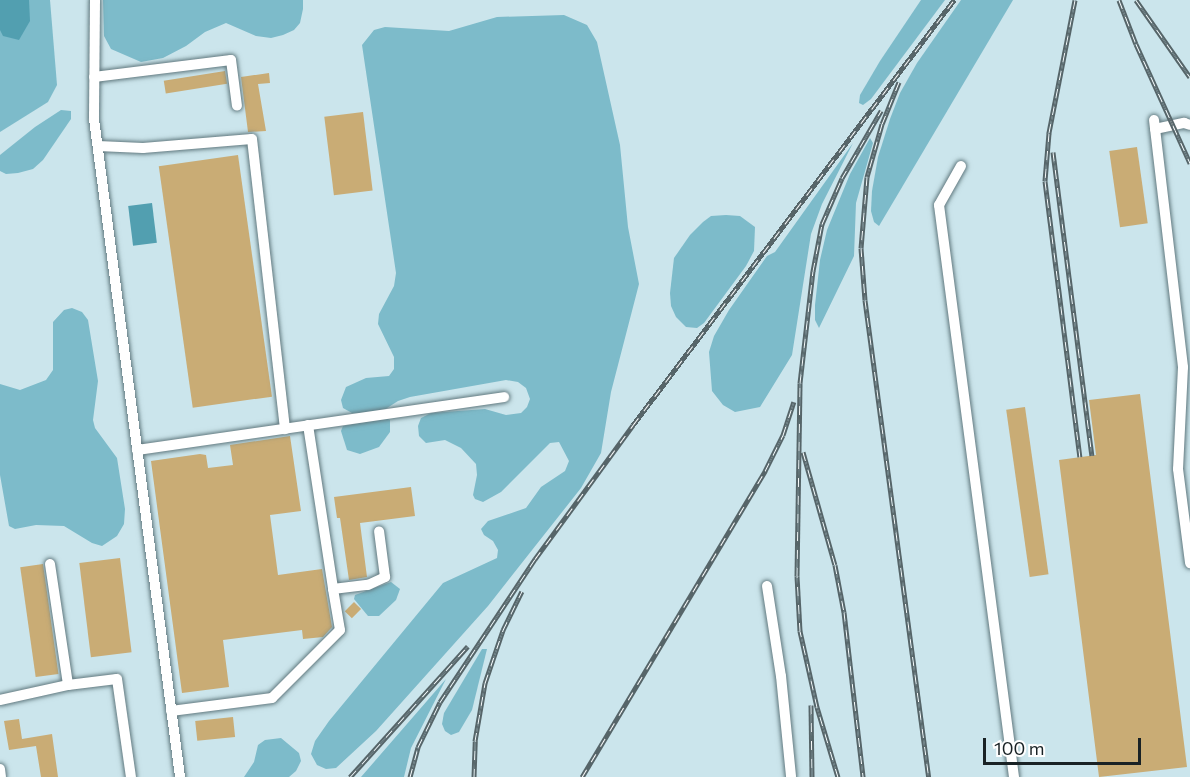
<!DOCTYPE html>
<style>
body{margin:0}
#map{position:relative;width:1190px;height:777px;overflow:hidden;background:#cbe5ec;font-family:Commissioner,sans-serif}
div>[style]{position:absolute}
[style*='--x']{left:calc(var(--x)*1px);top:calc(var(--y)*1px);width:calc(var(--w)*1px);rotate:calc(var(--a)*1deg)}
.green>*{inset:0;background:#7dbbca}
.water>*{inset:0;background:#529fb0;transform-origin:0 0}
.building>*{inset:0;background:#c9ac75;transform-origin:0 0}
.roads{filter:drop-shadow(0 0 2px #61797f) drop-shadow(0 0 2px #61797f)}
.minor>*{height:10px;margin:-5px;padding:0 5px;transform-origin:5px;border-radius:5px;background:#fff}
.rail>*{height:5px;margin-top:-2.5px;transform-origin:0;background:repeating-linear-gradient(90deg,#fff 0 9px,#566569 0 18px);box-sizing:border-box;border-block:2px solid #566569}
span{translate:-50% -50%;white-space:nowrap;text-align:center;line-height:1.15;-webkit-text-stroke:5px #fff;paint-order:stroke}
.scale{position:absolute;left:983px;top:738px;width:158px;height:27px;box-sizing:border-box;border:3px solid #192225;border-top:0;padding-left:8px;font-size:18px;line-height:21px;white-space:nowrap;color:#192225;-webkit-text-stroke:4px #fff;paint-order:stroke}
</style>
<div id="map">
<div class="green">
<div style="clip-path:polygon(0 0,50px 0,57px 85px,48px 102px,0 132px)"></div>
<div style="clip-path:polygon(103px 0,303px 0,303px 9px,300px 23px,294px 30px,283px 35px,271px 38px,256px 36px,226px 23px,205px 32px,186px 46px,163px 58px,141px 62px,111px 49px,104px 36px)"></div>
<div style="clip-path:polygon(921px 0,945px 0,871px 99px,863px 105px,859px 103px,860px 95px,880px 61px)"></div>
<div style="clip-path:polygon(961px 0,1013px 0,879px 226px,874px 222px,871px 211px,872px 191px,878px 157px,890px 119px,900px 93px,917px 63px)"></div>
<div style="clip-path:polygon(564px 15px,587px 25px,597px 42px,620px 145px,628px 227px,639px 284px,611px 392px,601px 453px,581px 488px,488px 606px,376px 731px,336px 768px,326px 769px,317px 765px,311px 754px,315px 741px,329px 721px,443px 583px,497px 558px,498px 550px,493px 541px,484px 535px,481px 529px,488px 521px,526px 508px,541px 487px,565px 471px,569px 461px,559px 442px,550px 443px,501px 492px,483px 502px,475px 499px,473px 495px,477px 475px,476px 464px,461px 448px,445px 440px,426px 443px,419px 436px,418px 426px,421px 418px,431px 413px,485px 409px,506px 415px,521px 413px,527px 407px,530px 399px,526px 388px,518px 382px,506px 380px,410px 397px,398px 401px,384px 410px,367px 413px,352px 413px,343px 408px,341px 400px,346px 387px,366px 378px,389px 376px,394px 369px,394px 357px,378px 324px,379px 314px,394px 286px,396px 273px,362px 45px,374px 30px,385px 27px,449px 31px,497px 17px)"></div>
<div style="clip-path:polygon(61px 110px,71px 111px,71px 119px,43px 160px,33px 169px,18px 173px,6px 174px,0 171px,0 155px,35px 127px)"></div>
<div style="clip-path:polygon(870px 138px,873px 143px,856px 203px,854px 256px,819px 328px,815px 320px,815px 305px,820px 260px,827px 230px,850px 174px)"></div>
<div style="clip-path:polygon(853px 143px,822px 204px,811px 234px,792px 355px,760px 407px,735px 412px,723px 405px,712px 391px,709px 352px,714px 336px,729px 310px,767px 256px,775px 252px)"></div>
<div style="clip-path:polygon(726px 215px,740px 216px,755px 227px,754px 251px,746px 266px,704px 323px,697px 328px,686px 327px,676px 317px,671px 306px,670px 293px,674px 258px,690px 235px,703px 222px,711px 216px)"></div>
<div style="clip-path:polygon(72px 308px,82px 312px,88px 320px,98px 381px,93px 420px,95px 428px,117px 458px,125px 509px,124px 524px,117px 536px,102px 546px,92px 543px,64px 526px,36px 525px,15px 529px,9px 526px,0 475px,0 384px,20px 390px,46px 380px,53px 370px,53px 322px,64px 310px)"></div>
<div style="clip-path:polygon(386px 418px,390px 420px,390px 432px,379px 447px,360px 454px,347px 450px,341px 431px,343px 426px)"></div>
<div style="clip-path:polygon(391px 582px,400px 589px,396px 600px,379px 616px,368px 616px,354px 599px,355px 595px)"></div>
<div style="clip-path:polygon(482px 649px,487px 649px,472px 710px,459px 732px,451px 735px,445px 731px,442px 724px,444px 713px)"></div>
<div style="clip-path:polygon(446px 679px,411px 748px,404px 777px,361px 777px)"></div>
<div style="clip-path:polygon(281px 738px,299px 753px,301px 761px,296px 771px,289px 777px,244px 777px,254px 762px,258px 745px,265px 740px)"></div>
</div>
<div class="water">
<div style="clip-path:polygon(0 0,29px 0,30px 21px,19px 40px,3px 36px,0 30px)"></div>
<div style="left:152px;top:203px;width:40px;height:24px;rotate:83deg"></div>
</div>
<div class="building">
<div style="left:225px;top:71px;width:13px;height:62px;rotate:81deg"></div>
<div style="clip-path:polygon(269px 73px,270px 83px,258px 84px,266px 131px,248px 132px,241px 77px)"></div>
<div style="left:363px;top:112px;width:79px;height:39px;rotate:83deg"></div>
<div style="left:1137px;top:147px;width:77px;height:28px;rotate:82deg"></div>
<div style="left:238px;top:155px;width:244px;height:80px;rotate:82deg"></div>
<div style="clip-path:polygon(1140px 394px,1187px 767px,1099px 777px,1059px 460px,1096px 455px,1089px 400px)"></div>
<div style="left:1025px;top:407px;width:169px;height:19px;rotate:82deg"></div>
<div style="clip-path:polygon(290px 436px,301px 511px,270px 515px,278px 575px,322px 569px,332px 627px,323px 637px,303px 639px,302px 630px,223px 640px,229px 687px,182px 693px,151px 461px,200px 454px,206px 455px,208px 468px,233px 465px,230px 445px)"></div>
<div style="clip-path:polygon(411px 487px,415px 516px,360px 523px,367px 577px,349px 580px,340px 518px,337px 518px,334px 497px)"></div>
<div style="left:120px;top:558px;width:95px;height:41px;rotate:83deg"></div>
<div style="left:43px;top:564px;width:111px;height:23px;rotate:82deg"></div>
<div style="left:354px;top:602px;width:10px;height:13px;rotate:45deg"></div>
<div style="left:233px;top:717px;width:20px;height:38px;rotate:84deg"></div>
<div style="clip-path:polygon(19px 719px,22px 739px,52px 734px,58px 777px,41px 777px,36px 746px,9px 750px,4px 721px)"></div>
</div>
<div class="roads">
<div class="minor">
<div style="--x:95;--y:0;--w:119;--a:90.5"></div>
<div style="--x:94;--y:119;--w:664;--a:82.55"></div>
<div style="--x:94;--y:77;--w:138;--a:-7.1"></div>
<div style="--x:231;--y:60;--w:46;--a:82.6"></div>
<div style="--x:1154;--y:120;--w:249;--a:83.3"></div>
<div style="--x:1183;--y:367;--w:102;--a:92.8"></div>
<div style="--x:1178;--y:469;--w:95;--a:82.7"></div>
<div style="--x:1155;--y:129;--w:30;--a:-12"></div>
<div style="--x:1184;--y:123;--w:6;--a:18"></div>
<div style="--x:98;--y:146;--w:45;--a:2.5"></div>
<div style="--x:143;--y:148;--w:109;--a:-4.7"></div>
<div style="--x:252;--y:139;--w:292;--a:83.5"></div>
<div style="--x:961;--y:166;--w:45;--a:119.4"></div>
<div style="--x:939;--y:205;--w:577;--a:82.53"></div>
<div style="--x:308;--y:425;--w:166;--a:81.3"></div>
<div style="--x:333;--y:589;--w:35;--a:-7"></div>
<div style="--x:368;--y:585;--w:19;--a:-25"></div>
<div style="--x:385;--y:577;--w:46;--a:-97.4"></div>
<div style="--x:137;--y:450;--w:371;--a:-8.2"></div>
<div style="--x:50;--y:564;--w:122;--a:81.5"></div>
<div style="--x:767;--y:586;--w:91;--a:81.2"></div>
<div style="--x:781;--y:676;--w:101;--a:84.3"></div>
<div style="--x:0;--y:700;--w:70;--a:-12.4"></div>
<div style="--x:68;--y:685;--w:49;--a:-7"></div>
<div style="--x:117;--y:679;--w:99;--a:81.9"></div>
<div style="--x:171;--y:711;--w:102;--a:-7.3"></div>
<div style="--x:272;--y:698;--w:96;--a:-45"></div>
<div style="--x:340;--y:630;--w:42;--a:-99.7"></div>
<div style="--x:0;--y:769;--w:8;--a:83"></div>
</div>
</div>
<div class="rail">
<div style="--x:1075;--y:0;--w:136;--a:101.1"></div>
<div style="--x:1049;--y:133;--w:48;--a:94.8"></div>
<div style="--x:1045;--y:181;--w:278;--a:82.8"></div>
<div style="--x:1119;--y:0;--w:47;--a:68.9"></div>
<div style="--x:1136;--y:44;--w:131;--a:65.6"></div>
<div style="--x:1136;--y:0;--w:94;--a:55"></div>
<div style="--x:899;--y:82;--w:45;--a:112"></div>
<div style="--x:882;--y:124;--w:55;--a:105.8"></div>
<div style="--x:867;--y:177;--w:71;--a:94.8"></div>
<div style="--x:861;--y:248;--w:52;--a:85.6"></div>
<div style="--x:865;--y:300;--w:481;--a:82.4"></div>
<div style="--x:1053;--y:152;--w:306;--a:82.7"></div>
<div style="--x:803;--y:452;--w:117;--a:74.2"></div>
<div style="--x:835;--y:565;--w:48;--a:79.2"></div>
<div style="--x:844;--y:612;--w:166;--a:83.4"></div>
<div style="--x:811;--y:705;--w:72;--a:89.2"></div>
<div style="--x:350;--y:777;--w:176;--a:-48"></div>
<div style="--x:410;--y:777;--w:31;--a:-75"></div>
<div style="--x:418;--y:747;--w:50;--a:-63.9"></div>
<div style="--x:440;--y:702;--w:172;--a:-56.4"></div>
<div style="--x:535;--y:559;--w:166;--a:-53.8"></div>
<div style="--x:633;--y:425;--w:533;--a:-52.94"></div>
<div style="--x:474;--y:777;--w:36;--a:-88"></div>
<div style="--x:475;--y:741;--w:59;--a:-80.2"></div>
<div style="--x:485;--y:683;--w:56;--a:-71.2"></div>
<div style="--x:503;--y:630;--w:43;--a:-64"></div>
<div style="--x:582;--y:777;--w:357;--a:-59.1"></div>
<div style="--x:765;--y:471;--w:40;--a:-63.4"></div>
<div style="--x:783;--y:435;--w:35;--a:-72"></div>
<div style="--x:838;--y:777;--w:73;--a:-106.7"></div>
<div style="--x:817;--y:707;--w:78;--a:-102.6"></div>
<div style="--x:800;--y:631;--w:55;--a:-93.1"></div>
<div style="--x:797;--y:576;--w:193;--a:-89.1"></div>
<div style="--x:800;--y:383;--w:113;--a:-83.4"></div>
<div style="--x:813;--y:271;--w:48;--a:-79.2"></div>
<div style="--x:822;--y:224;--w:50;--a:-66.5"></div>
<div style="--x:842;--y:178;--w:78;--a:-59.8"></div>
</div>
<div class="scale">100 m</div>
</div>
